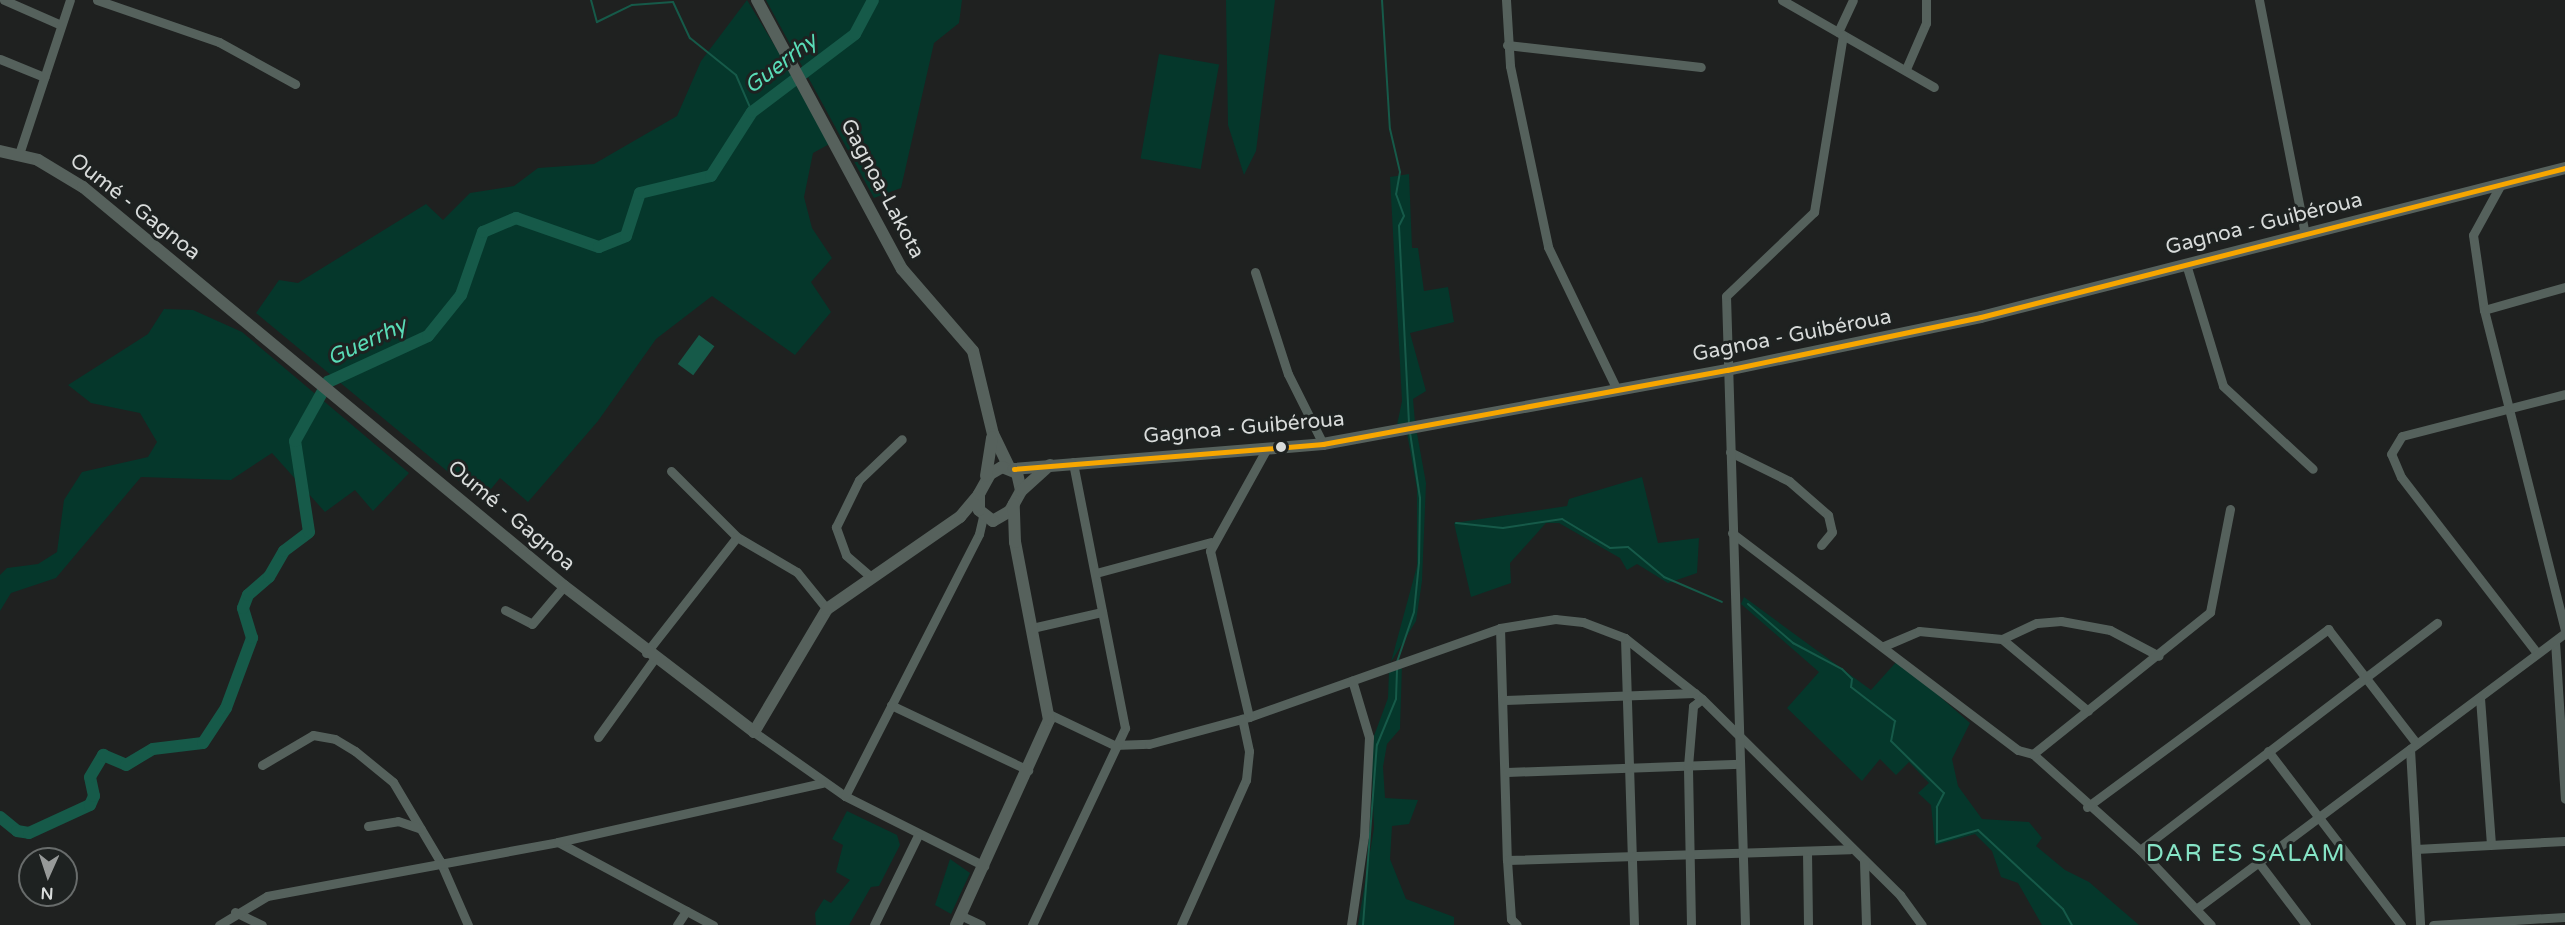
<!DOCTYPE html>
<meta charset="utf-8">
<style>
body{margin:0}
#map{position:relative;width:2565px;height:925px;overflow:hidden;background:#1f2120;font-family:"Varela Round",sans-serif}
div>[style]{position:absolute}
[style*='--x']{left:calc(var(--x)*1px);top:calc(var(--y)*1px);width:calc(var(--w)*1px);rotate:calc(var(--a)*1deg)}
.green>*{inset:0;background:#05372b;transform-origin:0 0}
.water>*{inset:0;background:#165a49;transform-origin:0 0}
.stream>*{height:2px;margin:-1px;padding:0 1px;transform-origin:1px;border-radius:1px;background:#165a49}
.river>*{height:12px;margin:-6px;padding:0 6px;transform-origin:6px;border-radius:6px;background:#165a49}
.minor>*{height:9px;margin:-4.5px;padding:0 4.5px;transform-origin:4.5px;border-radius:4.5px;background:#55615c}
.major>*{height:12px;margin:-6px;padding:0 6px;transform-origin:6px;border-radius:6px;background:#56615c}
.bus-1>*{height:4.5px;margin:-2.25px;padding:0 2.25px;transform-origin:2.25px;border-radius:2.25px;background:#f7a600}
.dots>*{width:16px;height:16px;translate:-50% -50%;box-sizing:border-box;border:3px solid #1e2221;border-radius:50%}
span{translate:-50% -50%;white-space:nowrap;text-align:center;line-height:1.15;-webkit-text-stroke:6px #1e2221;paint-order:stroke}
.street-label{font-size:21px;color:#d8dbda}
.water-label{font-size:22px;color:#59dcb7;font-style:italic}
.quarter-label{font-size:24px;color:#86e4c6;letter-spacing:1.5px}
.north{position:absolute;left:18px;top:847px;width:60px;height:60px;box-sizing:border-box;background:#1e2221;border:2px solid #686c6b;border-radius:50%;rotate:183deg;font-size:16px;font-weight:700;line-height:24px;text-align:center;color:#d8dbda}
.north::after{content:'';display:block;margin:auto;width:21px;height:27px;background:#979a99;clip-path:polygon(50% 0,100% 100%,50% 72%,0 100%)}
</style>
<div id="map">
<div class="green">
<div style="clip-path:polygon(747px 0,833px 142px,813px 153px,804px 197px,812px 228px,832px 258px,811px 282px,831px 312px,795px 355px,712px 296px,656px 339px,598px 421px,528px 502px,500px 478px,482px 500px,256px 313px,279px 280px,298px 283px,426px 204px,443px 220px,470px 193px,514px 186px,538px 168px,594px 164px,677px 116px,701px 61px)"></div>
<div style="clip-path:polygon(766px 0,962px 0,959px 23px,934px 43px,901px 188px,874px 198px)"></div>
<div style="clip-path:polygon(1226px 0,1275px 0,1256px 151px,1244px 175px,1228px 125px)"></div>
<div style="left:1159px;top:54px;width:61px;height:106px;rotate:10deg"></div>
<div style="clip-path:polygon(1409px 174px,1412px 248px,1418px 248px,1424px 291px,1448px 287px,1454px 322px,1410px 333px,1426px 391px,1413px 399px,1415px 422px,1397px 425px,1402px 401px,1390px 177px)"></div>
<div style="clip-path:polygon(164px 309px,193px 310px,242px 332px,409px 473px,373px 511px,355px 490px,325px 512px,272px 453px,231px 480px,141px 477px,56px 578px,11px 593px,0 611px,0 575px,7px 568px,38px 564px,57px 552px,64px 500px,82px 472px,148px 457px,157px 442px,140px 413px,91px 403px,68px 385px,148px 334px)"></div>
<div style="clip-path:polygon(1416px 428px,1426px 483px,1422px 581px,1416px 621px,1391px 662px,1417px 566px,1417px 489px,1407px 433px)"></div>
<div style="clip-path:polygon(1642px 477px,1658px 543px,1699px 538px,1697px 573px,1668px 583px,1637px 564px,1627px 570px,1620px 558px,1559px 523px,1546px 523px,1510px 563px,1511px 583px,1471px 597px,1454px 523px,1567px 506px,1569px 499px)"></div>
<div style="clip-path:polygon(1744px 597px,1871px 690px,1898px 660px,1970px 723px,1952px 759px,1958px 786px,1982px 819px,2029px 822px,2042px 838px,2036px 846px,2065px 870px,2089px 882px,2139px 925px,2042px 925px,2018px 883px,2001px 877px,1992px 851px,1975px 834px,1935px 845px,1931px 805px,1918px 793px,1929px 783px,1909px 762px,1896px 775px,1880px 759px,1862px 781px,1787px 708px,1819px 672px,1741px 604px)"></div>
<div style="clip-path:polygon(1402px 664px,1400px 729px,1387px 744px,1383px 767px,1385px 798px,1418px 800px,1409px 824px,1392px 826px,1390px 859px,1406px 899px,1454px 917px,1454px 925px,1358px 925px,1374px 828px,1371px 744px,1388px 698px,1389px 672px)"></div>
<div style="clip-path:polygon(847px 811px,897px 835px,900px 845px,879px 886px,871px 887px,849px 925px,816px 925px,815px 913px,824px 899px,831px 903px,850px 880px,836px 872px,843px 845px,832px 839px)"></div>
<div style="clip-path:polygon(950px 859px,970px 873px,951px 914px,935px 905px)"></div>
</div>
<div class="water">
<div style="left:699px;top:335px;width:19px;height:36px;rotate:36deg"></div>
</div>
<div class="stream">
<div style="--x:591;--y:0;--w:23;--a:75"></div>
<div style="--x:597;--y:22;--w:39;--a:-26"></div>
<div style="--x:632;--y:5;--w:41;--a:-4.2"></div>
<div style="--x:673;--y:2;--w:40;--a:65"></div>
<div style="--x:690;--y:38;--w:59;--a:38.8"></div>
<div style="--x:736;--y:75;--w:40;--a:66.6"></div>
<div style="--x:1382;--y:0;--w:129;--a:86.5"></div>
<div style="--x:1390;--y:129;--w:44;--a:76.9"></div>
<div style="--x:1400;--y:172;--w:22;--a:100"></div>
<div style="--x:1396;--y:194;--w:23;--a:70"></div>
<div style="--x:1404;--y:216;--w:11;--a:117"></div>
<div style="--x:1399;--y:226;--w:198;--a:87.1"></div>
<div style="--x:1456;--y:523;--w:47;--a:6.1"></div>
<div style="--x:1503;--y:528;--w:60;--a:-8.7"></div>
<div style="--x:1562;--y:519;--w:56;--a:31.1"></div>
<div style="--x:1610;--y:548;--w:18;--a:-3"></div>
<div style="--x:1628;--y:547;--w:47;--a:39.8"></div>
<div style="--x:1664;--y:577;--w:63;--a:23.3"></div>
<div style="--x:1748;--y:604;--w:60;--a:40.9"></div>
<div style="--x:1793;--y:643;--w:55;--a:28"></div>
<div style="--x:1842;--y:669;--w:14;--a:45"></div>
<div style="--x:1852;--y:679;--w:8;--a:97"></div>
<div style="--x:1851;--y:687;--w:56;--a:37.7"></div>
<div style="--x:1895;--y:721;--w:20;--a:101"></div>
<div style="--x:1891;--y:741;--w:74;--a:44.5"></div>
<div style="--x:1944;--y:793;--w:16;--a:117"></div>
<div style="--x:1937;--y:807;--w:35;--a:90"></div>
<div style="--x:1937;--y:842;--w:43;--a:-16.3"></div>
<div style="--x:1978;--y:830;--w:116;--a:42.9"></div>
<div style="--x:2063;--y:909;--w:18;--a:61"></div>
<div style="--x:1397;--y:662;--w:53;--a:-71.2"></div>
<div style="--x:1414;--y:612;--w:49;--a:-84.2"></div>
<div style="--x:1419;--y:563;--w:65;--a:-89.1"></div>
<div style="--x:1420;--y:498;--w:66;--a:-98.7"></div>
<div style="--x:1363;--y:925;--w:181;--a:-85.6"></div>
<div style="--x:1377;--y:745;--w:50;--a:-67.6"></div>
<div style="--x:1396;--y:699;--w:31;--a:-88"></div>
</div>
<div class="river">
<div style="--x:0;--y:817;--w:22;--a:39"></div>
<div style="--x:17;--y:831;--w:12;--a:9"></div>
<div style="--x:29;--y:833;--w:67;--a:-24.7"></div>
<div style="--x:90;--y:805;--w:10;--a:-66"></div>
<div style="--x:94;--y:796;--w:19;--a:-102"></div>
<div style="--x:90;--y:777;--w:26;--a:-59"></div>
<div style="--x:103;--y:755;--w:25;--a:23"></div>
<div style="--x:126;--y:765;--w:31;--a:-31"></div>
<div style="--x:153;--y:749;--w:50;--a:-6.8"></div>
<div style="--x:203;--y:743;--w:42;--a:-56.7"></div>
<div style="--x:226;--y:708;--w:75;--a:-69.6"></div>
<div style="--x:252;--y:638;--w:31;--a:-107"></div>
<div style="--x:243;--y:608;--w:14;--a:-69"></div>
<div style="--x:248;--y:595;--w:28;--a:-41"></div>
<div style="--x:269;--y:577;--w:30;--a:-60"></div>
<div style="--x:284;--y:551;--w:31;--a:-37"></div>
<div style="--x:309;--y:532;--w:92;--a:-98.7"></div>
<div style="--x:295;--y:441;--w:68;--a:-60.8"></div>
<div style="--x:328;--y:382;--w:110;--a:-24.7"></div>
<div style="--x:428;--y:336;--w:53;--a:-51.2"></div>
<div style="--x:461;--y:295;--w:67;--a:-70.8"></div>
<div style="--x:483;--y:232;--w:36;--a:-23"></div>
<div style="--x:516;--y:218;--w:88;--a:19.3"></div>
<div style="--x:599;--y:247;--w:29;--a:-22"></div>
<div style="--x:626;--y:236;--w:45;--a:-72"></div>
<div style="--x:640;--y:193;--w:73;--a:-13.5"></div>
<div style="--x:711;--y:176;--w:76;--a:-57.4"></div>
<div style="--x:752;--y:112;--w:129;--a:-37.1"></div>
<div style="--x:855;--y:34;--w:38;--a:-62"></div>
</div>
<div class="minor">
<div style="--x:4;--y:0;--w:62;--a:23.7"></div>
<div style="--x:97;--y:0;--w:129;--a:19"></div>
<div style="--x:219;--y:42;--w:87;--a:28.9"></div>
<div style="--x:1506;--y:0;--w:66;--a:86.5"></div>
<div style="--x:1510;--y:66;--w:185;--a:78.1"></div>
<div style="--x:1548;--y:247;--w:159;--a:64.2"></div>
<div style="--x:1782;--y:0;--w:175;--a:29.8"></div>
<div style="--x:2259;--y:0;--w:238;--a:78.9"></div>
<div style="--x:1838;--y:32;--w:35;--a:-65"></div>
<div style="--x:1507;--y:45;--w:195;--a:6.5"></div>
<div style="--x:0;--y:59;--w:48;--a:22.2"></div>
<div style="--x:1906;--y:69;--w:50;--a:-66.5"></div>
<div style="--x:1926;--y:23;--w:23;--a:-90"></div>
<div style="--x:19;--y:154;--w:162;--a:-71.7"></div>
<div style="--x:2501;--y:184;--w:58;--a:118.8"></div>
<div style="--x:2473;--y:235;--w:76;--a:81.7"></div>
<div style="--x:2484;--y:310;--w:331;--a:75.8"></div>
<div style="--x:2186;--y:264;--w:127;--a:73.1"></div>
<div style="--x:2223;--y:386;--w:122;--a:42.7"></div>
<div style="--x:1255;--y:272;--w:107;--a:72.1"></div>
<div style="--x:1288;--y:374;--w:78;--a:63.4"></div>
<div style="--x:2484;--y:310;--w:84;--a:-15.9"></div>
<div style="--x:1730;--y:452;--w:66;--a:26.2"></div>
<div style="--x:1789;--y:481;--w:52;--a:41.1"></div>
<div style="--x:1828;--y:515;--w:17;--a:77"></div>
<div style="--x:1832;--y:532;--w:17;--a:130"></div>
<div style="--x:671;--y:471;--w:93;--a:45"></div>
<div style="--x:737;--y:537;--w:69;--a:30.3"></div>
<div style="--x:797;--y:572;--w:48;--a:51"></div>
<div style="--x:1732;--y:533;--w:359;--a:37.2"></div>
<div style="--x:2018;--y:750;--w:16;--a:15"></div>
<div style="--x:2033;--y:754;--w:144;--a:41.9"></div>
<div style="--x:2140;--y:850;--w:103;--a:46.6"></div>
<div style="--x:1096;--y:573;--w:119;--a:-15.1"></div>
<div style="--x:871;--y:577;--w:33;--a:-139"></div>
<div style="--x:846;--y:555;--w:30;--a:-110"></div>
<div style="--x:836;--y:527;--w:52;--a:-63.9"></div>
<div style="--x:859;--y:480;--w:59;--a:-43.6"></div>
<div style="--x:505;--y:610;--w:30;--a:27"></div>
<div style="--x:532;--y:624;--w:50;--a:-49.9"></div>
<div style="--x:1032;--y:628;--w:72;--a:-12.9"></div>
<div style="--x:1500;--y:628;--w:232;--a:88.3"></div>
<div style="--x:1507;--y:860;--w:59;--a:86.1"></div>
<div style="--x:1511;--y:919;--w:8;--a:45"></div>
<div style="--x:1625;--y:638;--w:287;--a:88.2"></div>
<div style="--x:2002;--y:639;--w:112;--a:39.9"></div>
<div style="--x:2555;--y:641;--w:158;--a:86.4"></div>
<div style="--x:1884;--y:646;--w:38;--a:-23"></div>
<div style="--x:1919;--y:631;--w:83;--a:5.5"></div>
<div style="--x:2002;--y:639;--w:38;--a:-25"></div>
<div style="--x:2037;--y:623;--w:24;--a:-5"></div>
<div style="--x:2061;--y:621;--w:50;--a:10.4"></div>
<div style="--x:2110;--y:630;--w:55;--a:28"></div>
<div style="--x:646;--y:653;--w:147;--a:-51.9"></div>
<div style="--x:2537;--y:653;--w:222;--a:-127.7"></div>
<div style="--x:2401;--y:477;--w:25;--a:-113"></div>
<div style="--x:2391;--y:454;--w:21;--a:-59"></div>
<div style="--x:2402;--y:436;--w:168;--a:-14.4"></div>
<div style="--x:2480;--y:698;--w:147;--a:85.7"></div>
<div style="--x:1505;--y:700;--w:190;--a:-2.1"></div>
<div style="--x:891;--y:705;--w:152;--a:25.4"></div>
<div style="--x:1049;--y:714;--w:72;--a:25.5"></div>
<div style="--x:1114;--y:745;--w:35;--a:-2"></div>
<div style="--x:1149;--y:744;--w:104;--a:-15.1"></div>
<div style="--x:1249;--y:717;--w:266;--a:-19.5"></div>
<div style="--x:1500;--y:628;--w:56;--a:-9.3"></div>
<div style="--x:1555;--y:619;--w:28;--a:6"></div>
<div style="--x:1583;--y:622;--w:45;--a:20.9"></div>
<div style="--x:1625;--y:638;--w:98;--a:38.4"></div>
<div style="--x:1702;--y:699;--w:279;--a:44.7"></div>
<div style="--x:1900;--y:895;--w:37;--a:54"></div>
<div style="--x:1249;--y:717;--w:171;--a:-103.2"></div>
<div style="--x:1210;--y:551;--w:115;--a:-61"></div>
<div style="--x:754;--y:732;--w:111;--a:35.1"></div>
<div style="--x:845;--y:796;--w:156;--a:26.7"></div>
<div style="--x:598;--y:737;--w:96;--a:-54.3"></div>
<div style="--x:2410;--y:749;--w:176;--a:86.7"></div>
<div style="--x:2268;--y:751;--w:219;--a:52.6"></div>
<div style="--x:2033;--y:754;--w:227;--a:-38.7"></div>
<div style="--x:2210;--y:612;--w:105;--a:-79"></div>
<div style="--x:262;--y:765;--w:59;--a:-30.5"></div>
<div style="--x:313;--y:735;--w:22;--a:10"></div>
<div style="--x:335;--y:739;--w:23;--a:31"></div>
<div style="--x:355;--y:751;--w:49;--a:39.2"></div>
<div style="--x:393;--y:782;--w:92;--a:59.3"></div>
<div style="--x:440;--y:861;--w:70;--a:66.4"></div>
<div style="--x:1507;--y:772;--w:233;--a:-2"></div>
<div style="--x:845;--y:796;--w:294;--a:-62.9"></div>
<div style="--x:979;--y:534;--w:17;--a:-77"></div>
<div style="--x:2087;--y:807;--w:300;--a:-36.4"></div>
<div style="--x:2328;--y:629;--w:145;--a:52.3"></div>
<div style="--x:368;--y:826;--w:30;--a:-9"></div>
<div style="--x:398;--y:821;--w:24;--a:19"></div>
<div style="--x:558;--y:842;--w:176;--a:28.2"></div>
<div style="--x:2416;--y:849;--w:149;--a:-3.1"></div>
<div style="--x:2140;--y:850;--w:374;--a:-37.4"></div>
<div style="--x:1807;--y:852;--w:73;--a:89.2"></div>
<div style="--x:1507;--y:860;--w:343;--a:-1.8"></div>
<div style="--x:1864;--y:861;--w:64;--a:88.2"></div>
<div style="--x:2259;--y:863;--w:78;--a:52.8"></div>
<div style="--x:2196;--y:909;--w:461;--a:-36.8"></div>
<div style="--x:235;--y:912;--w:30;--a:26"></div>
<div style="--x:960;--y:915;--w:23;--a:25"></div>
<div style="--x:219;--y:925;--w:56;--a:-31.1"></div>
<div style="--x:267;--y:896;--w:296;--a:-10.5"></div>
<div style="--x:558;--y:842;--w:271;--a:-12.6"></div>
<div style="--x:677;--y:925;--w:17;--a:-57"></div>
<div style="--x:874;--y:925;--w:100;--a:-63.9"></div>
<div style="--x:1032;--y:925;--w:218;--a:-64.7"></div>
<div style="--x:1125;--y:728;--w:271;--a:-101.1"></div>
<div style="--x:1181;--y:925;--w:159;--a:-65.9"></div>
<div style="--x:1246;--y:780;--w:29;--a:-84"></div>
<div style="--x:1249;--y:751;--w:33;--a:-102"></div>
<div style="--x:1351;--y:925;--w:90;--a:-81.7"></div>
<div style="--x:1364;--y:836;--w:99;--a:-87.1"></div>
<div style="--x:1369;--y:737;--w:59;--a:-106.6"></div>
<div style="--x:1691;--y:925;--w:159;--a:-91.1"></div>
<div style="--x:1688;--y:766;--w:60;--a:-85.2"></div>
<div style="--x:1693;--y:706;--w:11;--a:-38"></div>
<div style="--x:1745;--y:925;--w:629;--a:-91.73"></div>
<div style="--x:1726;--y:296;--w:122;--a:-43.7"></div>
<div style="--x:1814;--y:212;--w:179;--a:-80.7"></div>
<div style="--x:2433;--y:925;--w:132;--a:-3.5"></div>
</div>
<div class="major">
<div style="--x:757;--y:0;--w:306;--a:61.7"></div>
<div style="--x:902;--y:269;--w:108;--a:49.1"></div>
<div style="--x:973;--y:351;--w:85;--a:76.5"></div>
<div style="--x:993;--y:434;--w:37;--a:64"></div>
<div style="--x:0;--y:151;--w:39;--a:13"></div>
<div style="--x:38;--y:160;--w:52;--a:31"></div>
<div style="--x:83;--y:187;--w:625;--a:39.68"></div>
<div style="--x:564;--y:586;--w:240;--a:37.5"></div>
<div style="--x:754;--y:732;--w:143;--a:-59.3"></div>
<div style="--x:827;--y:609;--w:162;--a:-34.7"></div>
<div style="--x:960;--y:517;--w:30;--a:-50"></div>
<div style="--x:1002;--y:467;--w:16;--a:22"></div>
<div style="--x:1017;--y:473;--w:18;--a:77"></div>
<div style="--x:1021;--y:491;--w:23;--a:119"></div>
<div style="--x:1010;--y:511;--w:20;--a:150"></div>
<div style="--x:993;--y:521;--w:18;--a:-142"></div>
<div style="--x:979;--y:510;--w:16;--a:-90"></div>
<div style="--x:979;--y:494;--w:23;--a:-61"></div>
<div style="--x:990;--y:474;--w:14;--a:-30"></div>
<div style="--x:1014;--y:469;--w:310;--a:-4.6"></div>
<div style="--x:1323;--y:444;--w:411;--a:-10.4"></div>
<div style="--x:1727;--y:370;--w:259;--a:-11.8"></div>
<div style="--x:1981;--y:317;--w:603;--a:-14.31"></div>
<div style="--x:986;--y:476;--w:39;--a:-81"></div>
<div style="--x:1021;--y:491;--w:39;--a:-42"></div>
<div style="--x:956;--y:925;--w:225;--a:-65.6"></div>
<div style="--x:1049;--y:720;--w:181;--a:-100.8"></div>
<div style="--x:1015;--y:542;--w:38;--a:-92"></div>
</div>
<div class="bus-1">
<div style="--x:1014;--y:469;--w:310;--a:-4.6"></div>
<div style="--x:1323;--y:444;--w:411;--a:-10.4"></div>
<div style="--x:1727;--y:370;--w:259;--a:-11.8"></div>
<div style="--x:1981;--y:317;--w:603;--a:-14.31"></div>
</div>
<div class="dots">
<div style="left:1281px;top:447px;background:#d8dbda"></div>
</div>
<div class="street-label">
<span style="left:882px;top:189px;rotate:62deg">Gagnoa-Lakota</span>
<span style="left:135px;top:207px;rotate:38deg">Oumé - Gagnoa</span>
<span style="left:2264px;top:224px;rotate:-14deg">Gagnoa - Guibéroua</span>
<span style="left:1792px;top:336px;rotate:-11deg">Gagnoa - Guibéroua</span>
<span style="left:1244px;top:428px;rotate:-5deg">Gagnoa - Guibéroua</span>
<span style="left:511px;top:516px;rotate:40deg">Oumé - Gagnoa</span>
</div>
<div class="water-label">
<span style="left:781px;top:64px;rotate:-37deg">Guerrhy</span>
<span style="left:367px;top:342px;rotate:-25deg">Guerrhy</span>
</div>
<div class="quarter-label">
<span style="left:2246px;top:854px">DAR ES SALAM</span>
</div>
<div class="north">N</div>
</div>
